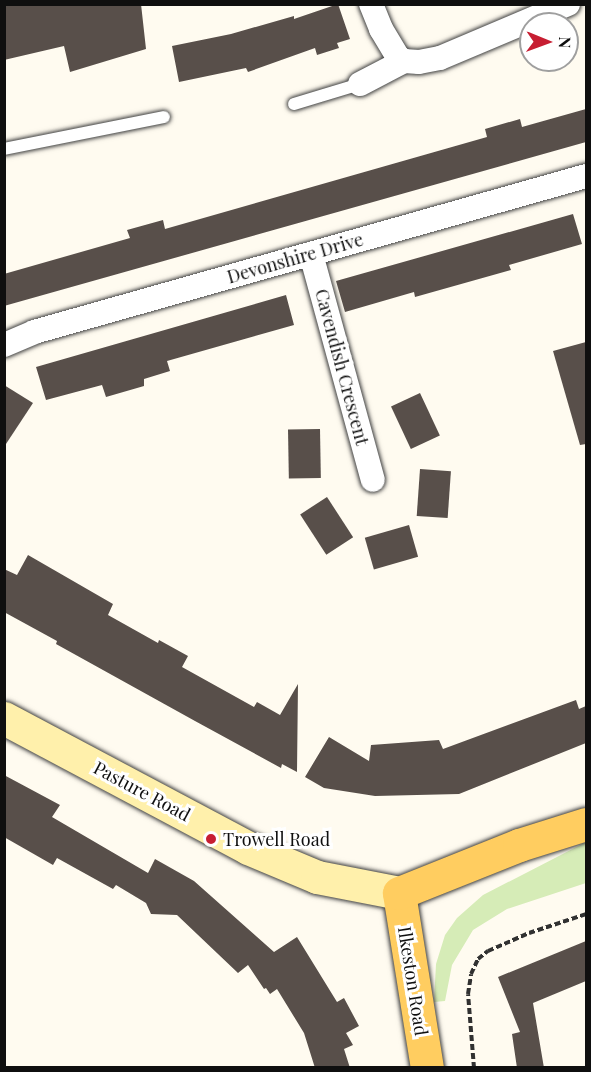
<!DOCTYPE html>
<style>
body{margin:0}
#map{position:relative;width:591px;height:1072px;overflow:hidden;background:#fffbf0;font-family:"Playfair Display",serif}
div>[style]{position:absolute}
[style*='--x']{left:calc(var(--x)*1px);top:calc(var(--y)*1px);width:calc(var(--w)*1px);rotate:calc(var(--a)*1deg)}
.green>*{inset:0;background:#d6ecb7}
.building>*{inset:0;background:#584f4a;transform-origin:0 0}
.path>*{height:4px;margin-top:-2px;transform-origin:0;background:repeating-linear-gradient(90deg,#313131 0 6px,transparent 0 9px)}
.roads{filter:drop-shadow(0 0 2px #424242) drop-shadow(0 0 2px #424242)}
.service>*{height:12px;margin:-6px;padding:0 6px;transform-origin:6px;border-radius:6px;background:#fff}
.minor>*{height:24px;margin:-12px;padding:0 12px;transform-origin:12px;border-radius:12px;background:#fff}
.secondary>*{height:33px;margin:-16.5px;padding:0 16.5px;transform-origin:16.5px;border-radius:16.5px;background:#fff0ab}
.primary>*{height:33px;margin:-16.5px;padding:0 16.5px;transform-origin:16.5px;border-radius:16.5px;background:#ffcd60}
.dots>*{width:16px;height:16px;translate:-50% -50%;box-sizing:border-box;border:3px solid #fff;border-radius:50%}
span{translate:-50% -50%;white-space:nowrap;text-align:center;line-height:1.15;-webkit-text-stroke:6px #fff;paint-order:stroke}
.street-label{font-size:18px;color:#0f0f0f}
.poi-label{font-size:18px;color:#0f0f0f}
.left{translate:0 -50%;text-align:left}
.frame{position:absolute;inset:0;border:6px solid #0f0f0f;pointer-events:none}
.north{position:absolute;left:519px;top:12px;width:60px;height:60px;box-sizing:border-box;background:#fff;border:2px solid #9f9f9f;border-radius:50%;rotate:91deg;font-size:16px;font-weight:700;line-height:24px;text-align:center;color:#0f0f0f}
.north::after{content:'';display:block;margin:auto;width:21px;height:27px;background:#c71e32;clip-path:polygon(50% 0,100% 100%,50% 72%,0 100%)}
</style>
<div id="map">
<div class="green">
<div style="clip-path:polygon(586px 842px,586px 883px,507px 909px,473px 930px,452px 965px,445px 1001px,434px 1002px,436px 964px,445px 935px,457px 918px,483px 895px)"></div>
</div>
<div class="building">
<div style="clip-path:polygon(4px 4px,141px 4px,146px 49px,70px 72px,64px 46px,4px 60px)"></div>
<div style="clip-path:polygon(338px 4px,350px 39px,337px 43px,339px 48px,317px 55px,315px 48px,248px 72px,246px 68px,179px 82px,172px 46px,231px 34px,294px 16px,294px 19px)"></div>
<div style="clip-path:polygon(586px 109px,586px 142px,4px 306px,4px 274px,130px 238px,127px 230px,163px 220px,165px 229px,487px 137px,485px 129px,520px 119px,522px 127px)"></div>
<div style="clip-path:polygon(573px 214px,582px 244px,509px 265px,511px 270px,415px 297px,414px 292px,345px 312px,336px 281px)"></div>
<div style="clip-path:polygon(286px 295px,294px 325px,167px 361px,170px 371px,144px 379px,144px 386px,106px 397px,102px 385px,46px 400px,36px 367px)"></div>
<div style="clip-path:polygon(586px 342px,586px 444px,580px 445px,553px 351px)"></div>
<div style="clip-path:polygon(4px 385px,33px 403px,4px 447px)"></div>
<div style="left:420px;top:393px;width:47px;height:32px;rotate:65deg"></div>
<div style="left:320px;top:429px;width:49px;height:32px;rotate:89deg"></div>
<div style="left:420px;top:469px;width:31px;height:47px;rotate:4deg"></div>
<div style="left:327px;top:497px;width:48px;height:32px;rotate:57deg"></div>
<div style="left:409px;top:525px;width:33px;height:46px;rotate:74deg"></div>
<div style="clip-path:polygon(28px 555px,113px 604px,108px 615px,158px 643px,159px 640px,188px 656px,182px 667px,254px 707px,257px 702px,280px 715px,298px 684px,297px 772px,282px 764px,281px 768px,195px 721px,56px 644px,57px 641px,4px 612px,4px 569px,17px 575px)"></div>
<div style="clip-path:polygon(576px 700px,579px 709px,586px 706px,586px 743px,459px 794px,375px 796px,324px 788px,305px 777px,329px 737px,369px 761px,371px 745px,439px 740px,443px 749px)"></div>
<div style="clip-path:polygon(4px 775px,60px 805px,52px 817px,148px 873px,155px 859px,194px 881px,274px 952px,297px 937px,337px 1002px,344px 998px,359px 1026px,346px 1033px,353px 1045px,344px 1049px,350px 1068px,315px 1068px,304px 1033px,277px 989px,270px 994px,266px 988px,264px 989px,248px 965px,238px 973px,177px 915px,151px 914px,146px 903px,116px 885px,113px 889px,57px 858px,53px 865px,4px 837px)"></div>
<div style="clip-path:polygon(586px 941px,586px 981px,533px 1003px,544px 1068px,517px 1068px,512px 1034px,520px 1032px,498px 977px)"></div>
</div>
<div class="path">
<div style="--x:474;--y:1068;--w:74;--a:-94.6"></div>
<div style="--x:468;--y:994;--w:20;--a:-81"></div>
<div style="--x:471;--y:974;--w:17;--a:-65"></div>
<div style="--x:478;--y:959;--w:13;--a:-39"></div>
<div style="--x:488;--y:951;--w:45;--a:-23.7"></div>
<div style="--x:529;--y:933;--w:60;--a:-18.4"></div>
</div>
<div class="roads">
<div class="service">
<div style="--x:294;--y:104;--w:69;--a:-16.9"></div>
<div style="--x:4;--y:149;--w:163;--a:-11.3"></div>
</div>
<div class="minor">
<div style="--x:371;--y:4;--w:27;--a:68"></div>
<div style="--x:381;--y:29;--w:33;--a:59"></div>
<div style="--x:398;--y:57;--w:7;--a:34"></div>
<div style="--x:404;--y:61;--w:15;--a:4"></div>
<div style="--x:419;--y:62;--w:21;--a:-11"></div>
<div style="--x:440;--y:58;--w:139;--a:-22.9"></div>
<div style="--x:360;--y:84;--w:50;--a:-27.6"></div>
<div style="--x:311;--y:254;--w:234;--a:74.7"></div>
<div style="--x:4;--y:345;--w:33;--a:-23"></div>
<div style="--x:34;--y:332;--w:574;--a:-15.78"></div>
</div>
<div class="secondary">
<div style="--x:4;--y:718;--w:276;--a:28"></div>
<div style="--x:248;--y:848;--w:75;--a:22.8"></div>
<div style="--x:317;--y:877;--w:84;--a:11"></div>
</div>
<div class="primary">
<div style="--x:427;--y:1068;--w:177;--a:-99.1"></div>
<div style="--x:399;--y:893;--w:129;--a:-21.8"></div>
<div style="--x:519;--y:845;--w:70;--a:-17.4"></div>
</div>
</div>
<div class="dots">
<div style="left:211px;top:839px;background:#c71e32"></div>
</div>
<div class="street-label">
<span style="left:295px;top:258px;rotate:-16deg">Devonshire Drive</span>
<span style="left:342px;top:367px;rotate:75deg">Cavendish Crescent</span>
<span style="left:142px;top:791px;rotate:28deg">Pasture Road</span>
<span style="left:413px;top:981px;rotate:81deg">Ilkeston Road</span>
</div>
<div class="poi-label">
<span class="left" style="left:223px;top:839px">Trowell Road</span>
</div>
<div class="frame"></div>
<div class="north">N</div>
</div>
